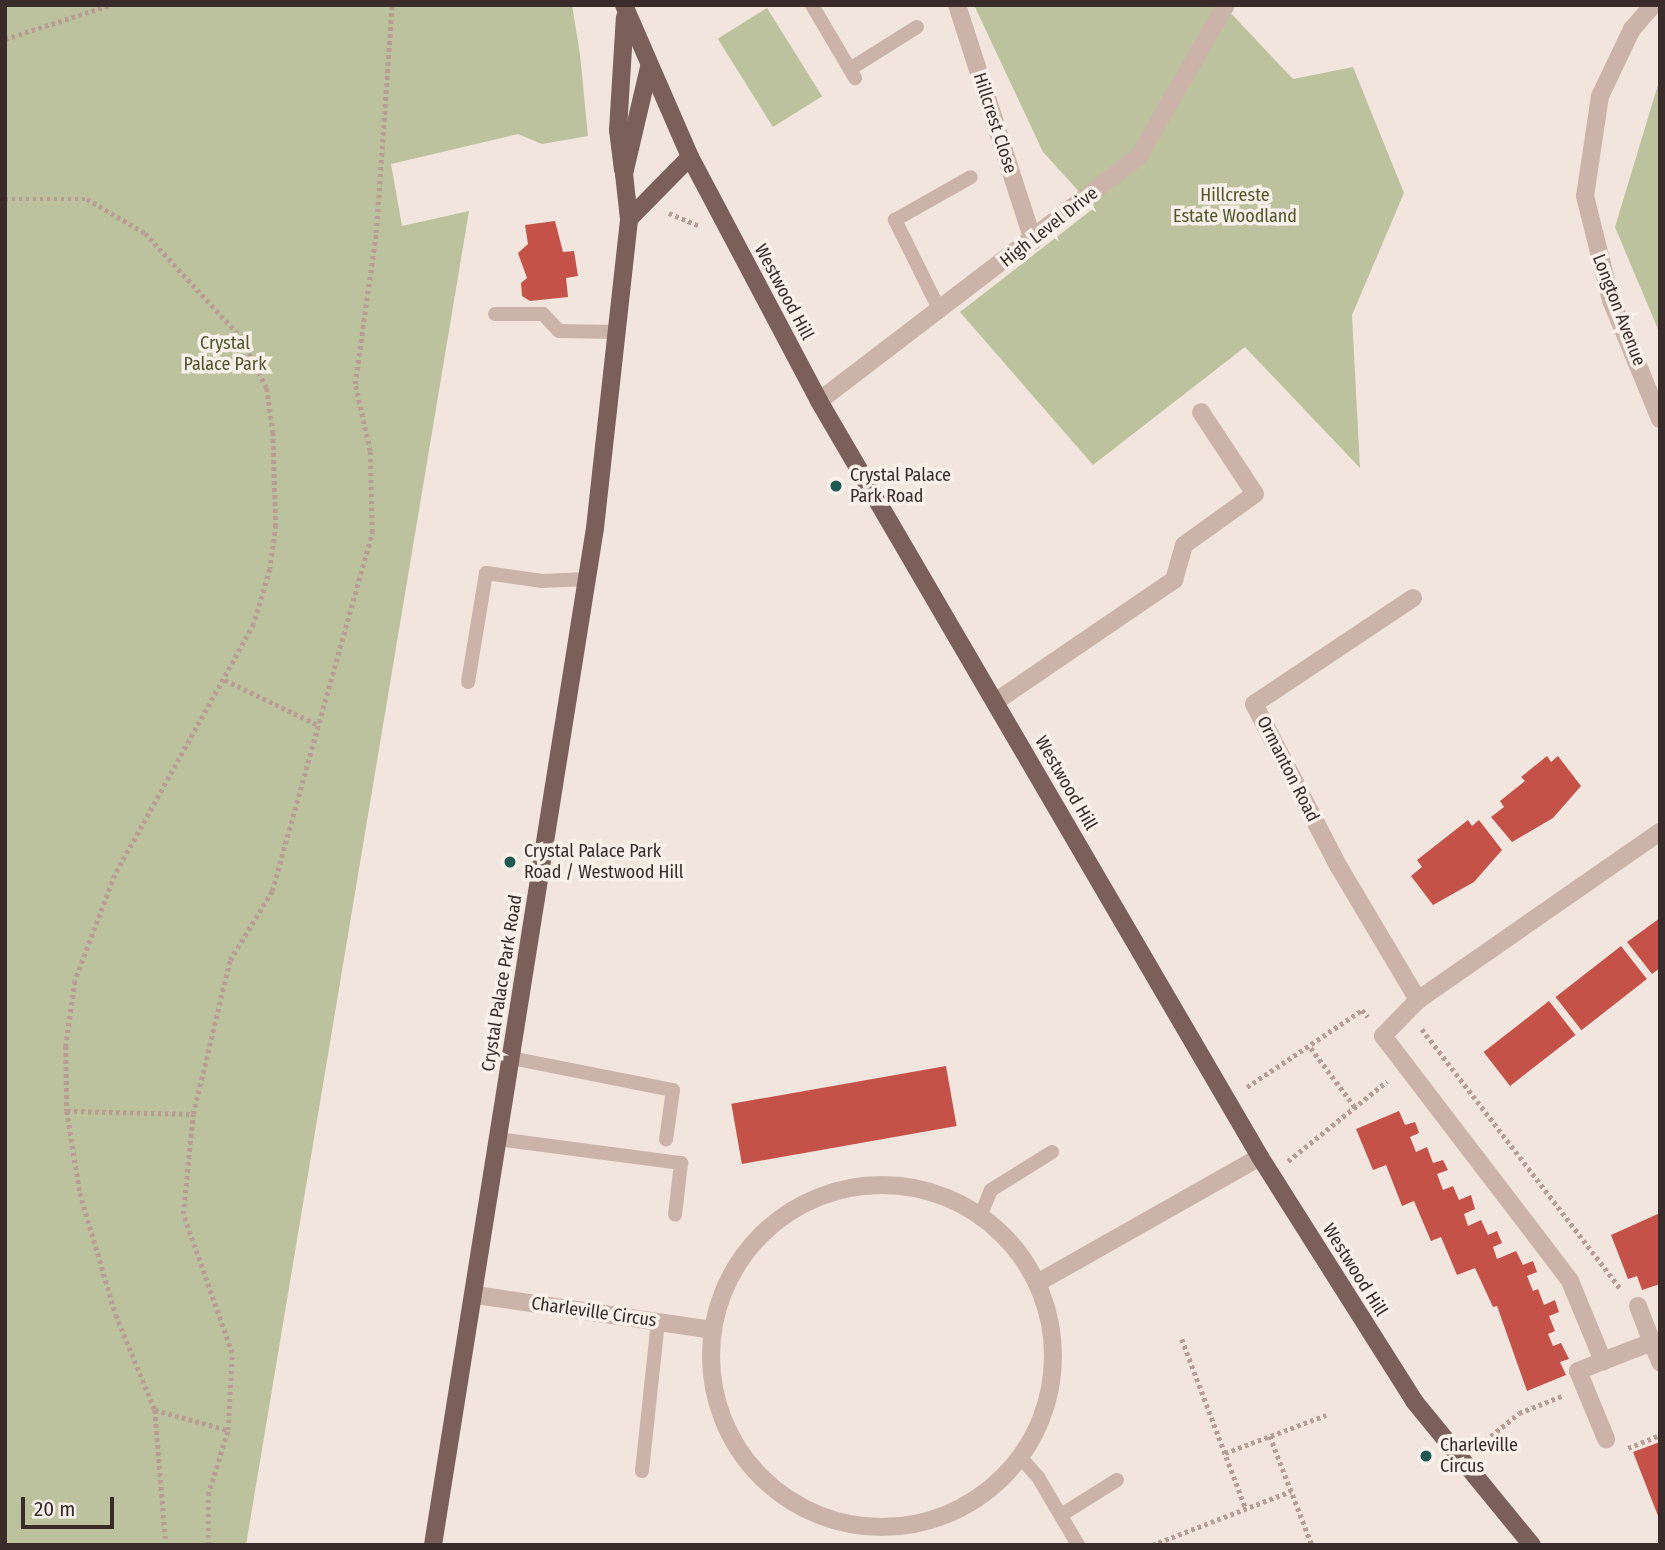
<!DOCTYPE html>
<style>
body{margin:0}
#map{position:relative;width:1665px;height:1550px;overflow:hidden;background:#f2e5de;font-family:"Fira Sans Condensed",sans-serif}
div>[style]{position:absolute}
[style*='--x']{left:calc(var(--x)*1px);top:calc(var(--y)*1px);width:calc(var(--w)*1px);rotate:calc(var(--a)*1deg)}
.green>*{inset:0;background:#bcc29d;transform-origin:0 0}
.building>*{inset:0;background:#c55249;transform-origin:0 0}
.path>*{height:4.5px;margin-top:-2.25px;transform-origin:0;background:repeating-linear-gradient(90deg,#b79d93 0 3.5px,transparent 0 7px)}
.lane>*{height:14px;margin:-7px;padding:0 7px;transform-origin:7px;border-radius:7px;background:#cbb3a9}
.street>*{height:18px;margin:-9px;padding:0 9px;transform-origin:9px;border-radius:9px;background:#cbb3a9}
.street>.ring{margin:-9px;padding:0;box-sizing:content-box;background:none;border:18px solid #cbb3a9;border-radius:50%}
.primary>*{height:18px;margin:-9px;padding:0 9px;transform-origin:9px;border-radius:9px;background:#7a5f5a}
.dots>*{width:19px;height:19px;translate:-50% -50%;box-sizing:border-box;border:4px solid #faf0ea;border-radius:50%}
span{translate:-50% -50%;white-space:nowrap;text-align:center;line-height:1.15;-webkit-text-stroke:7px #faf0ea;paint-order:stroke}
.street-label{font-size:18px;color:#382b29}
.park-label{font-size:18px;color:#4e562d}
.poi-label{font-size:18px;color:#382b29}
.left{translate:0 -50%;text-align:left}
.frame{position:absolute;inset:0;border:7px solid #382b29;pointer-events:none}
.scale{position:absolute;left:21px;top:1497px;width:93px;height:32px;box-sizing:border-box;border:4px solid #382b29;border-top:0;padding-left:9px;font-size:21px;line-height:24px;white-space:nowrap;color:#382b29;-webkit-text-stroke:5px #faf0ea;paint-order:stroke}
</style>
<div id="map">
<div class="green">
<div style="clip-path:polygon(5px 5px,572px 5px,580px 54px,588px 136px,542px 144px,518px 134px,391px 164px,402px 226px,469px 211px,246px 1545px,5px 1545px)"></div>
<div style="clip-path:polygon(974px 5px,1223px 5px,1293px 79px,1353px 67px,1404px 193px,1352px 315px,1360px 468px,1245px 347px,1093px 465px,960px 312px,1094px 208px,1043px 152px)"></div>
<div style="left:767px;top:8px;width:104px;height:58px;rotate:58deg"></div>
<div style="clip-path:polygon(1660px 78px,1660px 334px,1615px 227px)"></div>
</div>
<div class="building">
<div style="clip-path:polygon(555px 221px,563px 252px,574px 251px,578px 276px,566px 278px,568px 297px,530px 301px,522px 296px,521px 283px,527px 278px,518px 253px,528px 244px,525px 225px)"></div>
<div style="clip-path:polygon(1547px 756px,1551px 762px,1558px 756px,1581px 786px,1553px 818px,1512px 842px,1491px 817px,1504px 807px,1500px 801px,1525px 781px,1521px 777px)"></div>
<div style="clip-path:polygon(1468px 820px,1472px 826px,1479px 820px,1502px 850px,1474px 882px,1433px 905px,1411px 876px,1422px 867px,1417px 860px)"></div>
<div style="clip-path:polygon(1660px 918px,1660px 968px,1652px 974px,1627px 942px)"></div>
<div style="left:1621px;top:946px;width:42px;height:83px;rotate:52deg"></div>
<div style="left:1549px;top:1001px;width:43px;height:83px;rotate:52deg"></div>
<div style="left:946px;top:1066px;width:61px;height:218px;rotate:80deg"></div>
<div style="clip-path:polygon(1399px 1111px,1405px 1125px,1415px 1122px,1417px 1127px,1419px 1133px,1410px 1137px,1416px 1152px,1427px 1147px,1433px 1163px,1443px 1160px,1448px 1170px,1437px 1174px,1443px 1190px,1453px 1186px,1459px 1200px,1471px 1195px,1475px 1209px,1464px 1214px,1468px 1226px,1481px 1220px,1488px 1235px,1497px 1231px,1502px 1243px,1493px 1247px,1497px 1259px,1516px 1251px,1523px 1265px,1533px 1261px,1537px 1272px,1527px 1276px,1533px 1291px,1538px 1289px,1544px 1305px,1555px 1300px,1559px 1312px,1549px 1316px,1555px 1331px,1548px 1334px,1553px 1346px,1561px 1343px,1569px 1359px,1560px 1362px,1566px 1375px,1527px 1391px,1497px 1306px,1493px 1307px,1475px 1268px,1457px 1275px,1441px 1237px,1431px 1241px,1414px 1201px,1402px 1206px,1386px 1165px,1373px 1170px,1356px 1129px)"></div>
<div style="clip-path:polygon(1660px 1213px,1660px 1284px,1642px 1290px,1637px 1276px,1628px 1279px,1611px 1235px)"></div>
<div style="clip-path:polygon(1660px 1442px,1660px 1521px,1633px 1452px)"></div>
</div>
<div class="path">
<div style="--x:5;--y:39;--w:110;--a:-17.9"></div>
<div style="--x:5;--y:199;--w:82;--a:0"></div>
<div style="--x:87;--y:199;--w:67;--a:30.4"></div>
<div style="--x:145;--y:233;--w:139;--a:47.3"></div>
<div style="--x:239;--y:335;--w:60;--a:62.2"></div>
<div style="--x:267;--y:388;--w:44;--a:82.2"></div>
<div style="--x:273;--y:432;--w:93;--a:88.2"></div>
<div style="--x:276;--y:525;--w:44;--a:97.8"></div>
<div style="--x:270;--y:569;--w:57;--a:106.2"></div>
<div style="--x:254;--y:624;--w:287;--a:119"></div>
<div style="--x:115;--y:875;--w:113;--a:110.7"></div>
<div style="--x:75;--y:981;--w:66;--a:97.9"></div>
<div style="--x:66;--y:1046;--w:65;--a:89.1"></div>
<div style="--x:67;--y:1111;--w:83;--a:81"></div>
<div style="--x:80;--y:1193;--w:127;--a:73.6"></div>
<div style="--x:116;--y:1315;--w:103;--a:67.7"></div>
<div style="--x:155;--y:1410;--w:135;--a:85.3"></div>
<div style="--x:669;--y:213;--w:34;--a:23"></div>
<div style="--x:225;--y:680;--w:103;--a:25.8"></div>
<div style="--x:1422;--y:1029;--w:327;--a:52.6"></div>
<div style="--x:1311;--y:1048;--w:74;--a:53.3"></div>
<div style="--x:1247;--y:1087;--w:138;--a:-33.8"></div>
<div style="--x:1362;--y:1010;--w:9;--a:49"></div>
<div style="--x:67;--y:1111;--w:126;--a:1.4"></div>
<div style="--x:1288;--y:1161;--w:127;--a:-38.9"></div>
<div style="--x:1182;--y:1339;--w:182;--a:69.4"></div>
<div style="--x:155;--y:1410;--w:76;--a:15.3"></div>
<div style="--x:1270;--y:1436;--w:117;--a:68.9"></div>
<div style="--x:1480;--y:1445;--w:50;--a:-39.4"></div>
<div style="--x:1519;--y:1413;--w:46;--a:-21.6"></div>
<div style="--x:1628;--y:1448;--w:35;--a:-22"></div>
<div style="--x:1225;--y:1453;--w:108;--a:-20.6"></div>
<div style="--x:208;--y:1545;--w:50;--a:-90"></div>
<div style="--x:208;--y:1495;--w:68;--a:-72.9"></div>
<div style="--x:228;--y:1430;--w:77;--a:-87"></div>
<div style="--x:232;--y:1353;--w:147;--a:-109.4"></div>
<div style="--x:183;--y:1214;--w:100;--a:-84.3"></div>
<div style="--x:193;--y:1114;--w:158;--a:-76.5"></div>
<div style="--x:230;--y:960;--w:81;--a:-58.7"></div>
<div style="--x:272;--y:891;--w:373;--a:-74.4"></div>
<div style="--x:372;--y:532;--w:81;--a:-91.4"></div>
<div style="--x:370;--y:451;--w:69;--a:-102.6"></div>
<div style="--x:355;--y:384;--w:152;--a:-82.1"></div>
<div style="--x:376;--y:233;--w:229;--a:-86"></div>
<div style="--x:1152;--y:1545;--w:149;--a:-21.2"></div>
</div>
<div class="lane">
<div style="--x:812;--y:5;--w:85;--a:59.5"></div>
<div style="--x:850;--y:69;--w:79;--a:-32.1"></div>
<div style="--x:940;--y:311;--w:102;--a:-116.3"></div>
<div style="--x:895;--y:220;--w:87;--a:-29.5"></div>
<div style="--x:495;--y:314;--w:48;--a:0"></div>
<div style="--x:543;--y:314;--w:23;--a:47"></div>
<div style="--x:559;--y:331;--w:58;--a:1"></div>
<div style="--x:468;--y:682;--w:110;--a:-80.6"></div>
<div style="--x:486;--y:573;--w:57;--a:8.1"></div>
<div style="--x:542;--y:581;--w:45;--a:-2.5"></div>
<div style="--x:511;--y:1058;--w:165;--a:11.2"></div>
<div style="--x:673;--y:1090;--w:50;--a:98"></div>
<div style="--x:498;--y:1139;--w:185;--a:7.5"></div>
<div style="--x:681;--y:1163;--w:52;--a:96.6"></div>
<div style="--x:980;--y:1217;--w:29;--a:-68"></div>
<div style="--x:991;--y:1190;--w:72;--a:-31.9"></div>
<div style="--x:1020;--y:1457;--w:27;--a:48"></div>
<div style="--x:1038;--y:1477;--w:79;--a:59.5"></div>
<div style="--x:642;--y:1471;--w:150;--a:-83.9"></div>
<div style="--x:1061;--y:1515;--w:66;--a:-32"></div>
</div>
<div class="street">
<div style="--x:957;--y:5;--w:248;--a:72.1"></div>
<div style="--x:1653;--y:5;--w:32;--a:131"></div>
<div style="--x:1632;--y:29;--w:74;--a:115.5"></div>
<div style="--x:1600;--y:96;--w:101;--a:98.5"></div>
<div style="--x:1585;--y:196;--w:107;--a:76"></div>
<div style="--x:1611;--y:300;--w:129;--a:67.6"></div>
<div style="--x:819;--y:401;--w:403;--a:-37.4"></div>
<div style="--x:1139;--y:156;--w:174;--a:-60.1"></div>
<div style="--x:1413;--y:598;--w:191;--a:146.3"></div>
<div style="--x:1254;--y:704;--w:184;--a:62.5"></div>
<div style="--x:1339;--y:867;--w:155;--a:59.3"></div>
<div style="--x:1418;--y:1000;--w:295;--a:-34.8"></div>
<div style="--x:995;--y:702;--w:217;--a:-34.3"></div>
<div style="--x:1174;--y:580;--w:36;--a:-74"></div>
<div style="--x:1184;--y:545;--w:87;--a:-35.7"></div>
<div style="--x:1255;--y:494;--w:98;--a:-123.4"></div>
<div style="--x:1418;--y:1000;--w:50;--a:134.2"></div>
<div style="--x:1383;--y:1036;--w:308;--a:52.6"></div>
<div style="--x:1570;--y:1281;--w:87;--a:67.6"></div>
<div style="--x:1603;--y:1361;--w:53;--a:-21.2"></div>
<div style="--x:1652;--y:1342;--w:22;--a:68"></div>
<div class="ring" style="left:711px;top:1185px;width:324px;height:324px"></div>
<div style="--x:1039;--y:1282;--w:254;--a:-29.5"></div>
<div style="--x:476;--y:1295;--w:240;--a:8.4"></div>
<div style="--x:1638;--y:1306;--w:39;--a:69"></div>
<div style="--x:1603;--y:1361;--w:27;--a:158"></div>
<div style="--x:1578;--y:1371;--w:74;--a:67.6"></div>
</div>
<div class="primary">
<div style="--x:624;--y:5;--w:166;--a:66.5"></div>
<div style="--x:690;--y:157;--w:276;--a:62.1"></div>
<div style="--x:819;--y:401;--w:875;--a:59.74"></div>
<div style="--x:1260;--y:1157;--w:289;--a:57.7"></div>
<div style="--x:1414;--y:1401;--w:186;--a:50.7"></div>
<div style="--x:623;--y:170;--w:40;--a:-97.1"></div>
<div style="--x:618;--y:130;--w:113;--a:-86.5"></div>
<div style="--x:629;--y:219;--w:87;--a:-45.5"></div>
<div style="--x:433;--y:1545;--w:1030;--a:-80.95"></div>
<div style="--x:595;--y:528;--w:311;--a:-83.7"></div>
<div style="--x:629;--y:219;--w:45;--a:-96.3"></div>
<div style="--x:624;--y:174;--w:110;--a:-76.8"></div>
</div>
<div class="dots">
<div style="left:836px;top:486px;background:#1f5953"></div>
<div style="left:510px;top:862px;background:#1f5953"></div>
<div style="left:1426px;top:1456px;background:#1f5953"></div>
</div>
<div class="street-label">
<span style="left:995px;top:123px;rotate:72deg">Hillcrest Close</span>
<span style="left:1049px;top:227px;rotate:-38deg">High Level Drive</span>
<span style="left:784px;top:292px;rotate:62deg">Westwood Hill</span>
<span style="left:1619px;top:310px;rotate:69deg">Longton Avenue</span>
<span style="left:1288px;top:769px;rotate:63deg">Ormanton Road</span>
<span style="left:1066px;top:783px;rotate:60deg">Westwood Hill</span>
<span style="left:502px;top:983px;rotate:-81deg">Crystal Palace Park Road</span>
<span style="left:1355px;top:1270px;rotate:58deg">Westwood Hill</span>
<span style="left:594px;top:1312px;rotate:8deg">Charleville Circus</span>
</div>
<div class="park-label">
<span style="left:1235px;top:206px">Hillcreste<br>Estate Woodland</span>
<span style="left:225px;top:354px">Crystal<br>Palace Park</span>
</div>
<div class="poi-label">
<span class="left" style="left:850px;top:486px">Crystal Palace<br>Park Road</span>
<span class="left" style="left:524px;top:862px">Crystal Palace Park<br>Road / Westwood Hill</span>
<span class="left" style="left:1440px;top:1456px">Charleville<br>Circus</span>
</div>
<div class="frame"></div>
<div class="scale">20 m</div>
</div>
